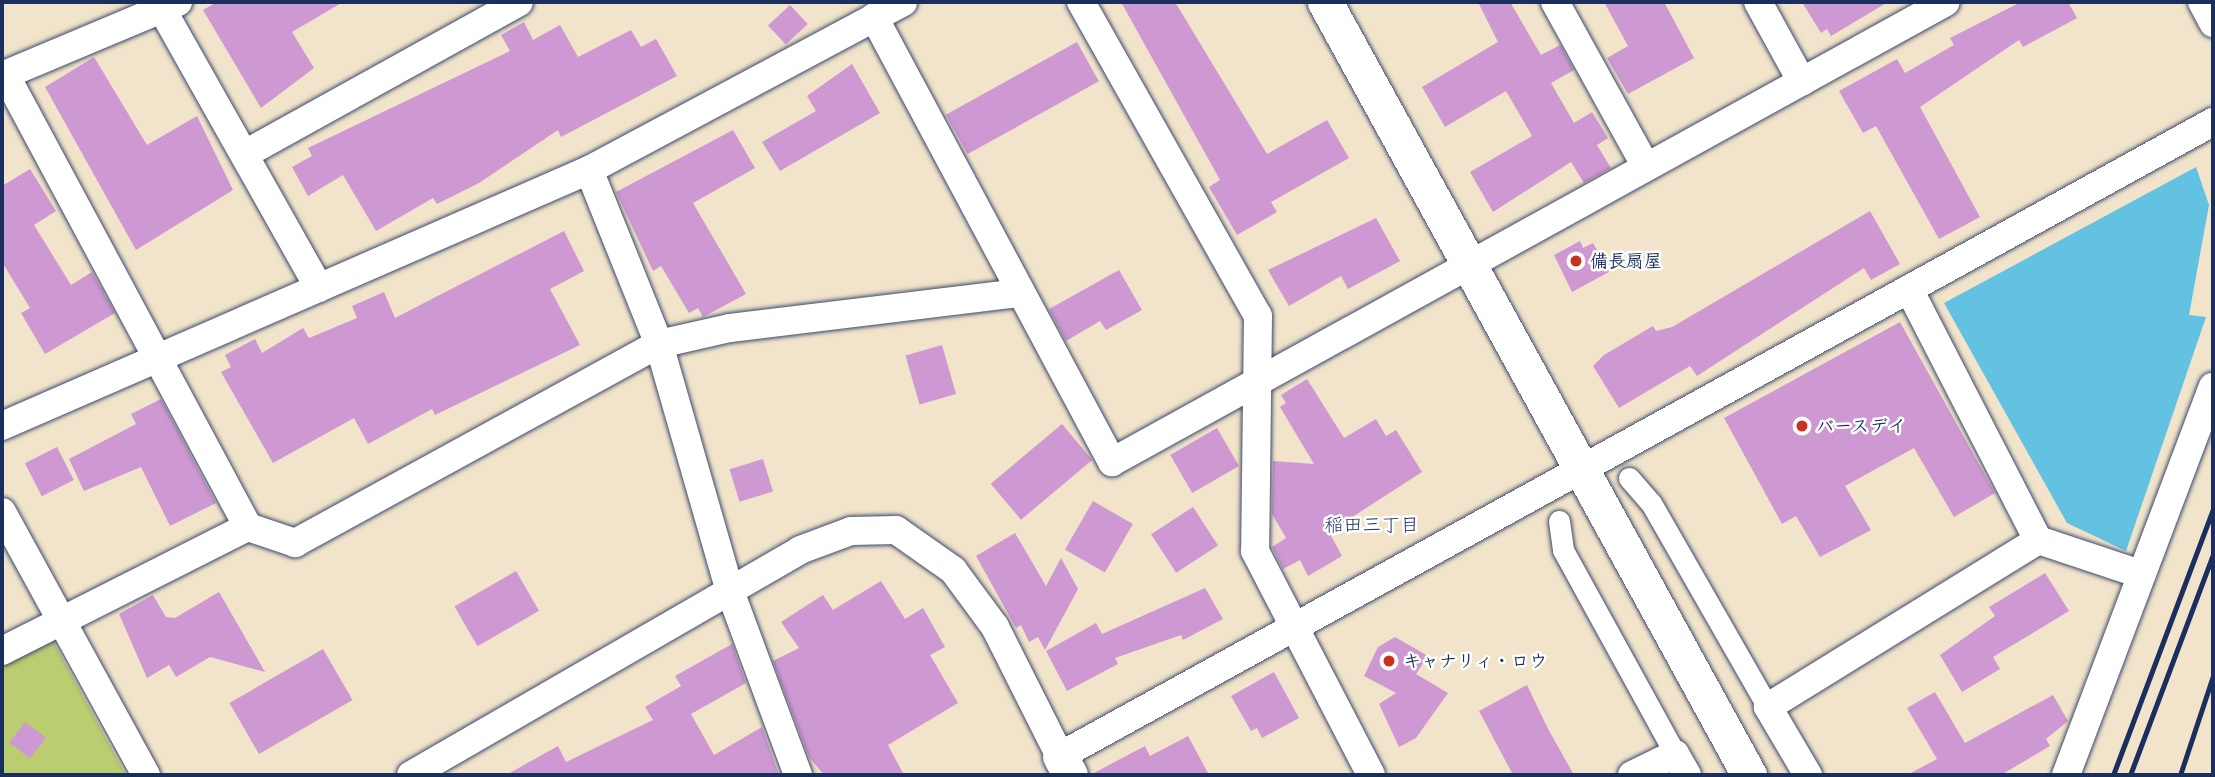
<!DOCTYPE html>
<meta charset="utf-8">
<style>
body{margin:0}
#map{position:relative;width:2215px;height:777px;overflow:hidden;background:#f2e4ca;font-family:"Shantell Sans","Klee One",sans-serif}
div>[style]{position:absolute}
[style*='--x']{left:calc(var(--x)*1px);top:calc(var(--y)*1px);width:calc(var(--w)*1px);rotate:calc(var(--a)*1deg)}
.green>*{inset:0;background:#bacd70}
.water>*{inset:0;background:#63c2e1}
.building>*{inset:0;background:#ce98d2;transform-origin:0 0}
.roads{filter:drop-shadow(0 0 2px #3b4a6e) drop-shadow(0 0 2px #3b4a6e)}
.pedestrian>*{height:21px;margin:-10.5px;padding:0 10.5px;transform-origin:10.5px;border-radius:10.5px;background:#fff}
.minor>*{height:28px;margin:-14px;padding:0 14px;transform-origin:14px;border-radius:14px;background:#fff}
.tertiary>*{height:35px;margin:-17.5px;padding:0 17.5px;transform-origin:17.5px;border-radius:17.5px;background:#fff}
.rail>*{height:5px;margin:-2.5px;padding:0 2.5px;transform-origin:2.5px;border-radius:2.5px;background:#1b2f5e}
.dots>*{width:19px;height:19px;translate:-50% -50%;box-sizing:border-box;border:4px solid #fff;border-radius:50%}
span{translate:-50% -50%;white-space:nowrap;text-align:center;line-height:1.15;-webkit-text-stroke:5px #fff;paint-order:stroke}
.poi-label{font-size:18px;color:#1b2f5e;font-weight:700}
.left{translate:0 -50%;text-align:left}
.neighbourhood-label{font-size:19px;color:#1b2f5e}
.frame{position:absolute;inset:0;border:4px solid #1b2f5e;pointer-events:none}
</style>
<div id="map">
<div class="green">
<div style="clip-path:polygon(53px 641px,126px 775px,2px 775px,2px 666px)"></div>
</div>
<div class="water">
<div style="clip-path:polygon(2196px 167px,2209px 205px,2189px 315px,2206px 317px,2126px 551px,2067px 523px,1944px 303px)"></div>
</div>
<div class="building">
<div style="clip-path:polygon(217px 2px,343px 2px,292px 32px,314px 68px,261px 108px,203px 10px)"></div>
<div style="clip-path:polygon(1121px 2px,1175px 2px,1267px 154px,1327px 120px,1349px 158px,1271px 202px,1277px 212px,1237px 235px,1209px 187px,1220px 180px)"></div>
<div style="clip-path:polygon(1478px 2px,1510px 2px,1541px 55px,1560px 45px,1574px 70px,1551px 83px,1574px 123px,1592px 112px,1608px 138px,1597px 145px,1611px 168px,1584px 183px,1571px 162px,1493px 212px,1470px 172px,1532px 136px,1506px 91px,1445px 127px,1422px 87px,1498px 42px)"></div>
<div style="clip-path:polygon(1604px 2px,1664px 2px,1694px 58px,1628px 94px,1607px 58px,1628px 46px)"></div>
<div style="clip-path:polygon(1802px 2px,1888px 2px,1831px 36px,1827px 29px,1821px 33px)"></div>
<div style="clip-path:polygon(2021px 2px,2068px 2px,2077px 18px,2023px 47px,2019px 40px,1920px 107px,1980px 217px,1939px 239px,1876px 126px,1863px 133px,1839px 91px,1897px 59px,1905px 73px,1954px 45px,1950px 38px)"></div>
<div style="left:790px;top:5px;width:26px;height:30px;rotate:47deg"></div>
<div style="clip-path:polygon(524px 22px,533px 40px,560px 25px,578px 57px,631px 30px,641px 47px,656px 39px,677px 76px,561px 137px,558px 130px,479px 183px,437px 204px,433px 198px,376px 231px,343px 175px,308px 196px,292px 167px,312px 156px,308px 148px,510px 51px,501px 35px)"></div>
<div style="left:1077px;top:42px;width:45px;height:150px;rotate:61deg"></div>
<div style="clip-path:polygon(94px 57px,147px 145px,197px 116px,233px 190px,136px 250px,45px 87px)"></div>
<div style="clip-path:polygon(852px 64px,880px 113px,780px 171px,762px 142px,816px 111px,807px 96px)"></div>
<div style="clip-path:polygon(733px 130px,755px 168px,693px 203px,746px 294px,703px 317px,698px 308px,689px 313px,661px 266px,653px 271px,616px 192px)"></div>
<div style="clip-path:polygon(30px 169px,56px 211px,34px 225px,71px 285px,92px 272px,115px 313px,45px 354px,21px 313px,30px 308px,2px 262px,2px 186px)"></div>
<div style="clip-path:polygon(1870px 211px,1900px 264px,1871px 280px,1864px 268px,1697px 376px,1690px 366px,1619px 408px,1593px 366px,1604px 355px,1653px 326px,1656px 331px,1672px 327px)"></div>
<div style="clip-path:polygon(1376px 218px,1400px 261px,1348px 289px,1341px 276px,1289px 306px,1268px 270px)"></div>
<div style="clip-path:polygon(564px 231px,584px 271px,550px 289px,580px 345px,435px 415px,432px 409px,368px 444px,354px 418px,273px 463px,221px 372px,231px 367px,225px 355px,255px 339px,262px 353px,303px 328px,309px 338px,357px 318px,352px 306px,384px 292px,395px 318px)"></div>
<div style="clip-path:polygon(1580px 241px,1583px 248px,1593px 243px,1609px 272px,1572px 292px,1554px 255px)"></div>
<div style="clip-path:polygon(1119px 270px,1142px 310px,1106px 330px,1100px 321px,1066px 341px,1049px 309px)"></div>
<div style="clip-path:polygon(1900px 322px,1995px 493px,1954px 517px,1914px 448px,1845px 486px,1871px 530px,1820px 557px,1796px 516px,1782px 524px,1724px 418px)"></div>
<div style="left:942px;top:345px;width:51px;height:38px;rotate:74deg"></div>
<div style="clip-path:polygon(1307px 379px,1344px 438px,1376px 419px,1386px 436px,1396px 430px,1422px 472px,1329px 532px,1342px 556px,1308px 576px,1300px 560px,1283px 569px,1272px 547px,1286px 538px,1272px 514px,1273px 461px,1314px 464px,1280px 407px,1286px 403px,1281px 395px)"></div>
<div style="clip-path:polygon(161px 399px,216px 503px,170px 526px,141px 467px,84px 491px,69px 459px,136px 424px,131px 414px)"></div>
<div style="left:1062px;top:424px;width:47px;height:93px;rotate:50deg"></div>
<div style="left:1217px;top:428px;width:44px;height:54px;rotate:60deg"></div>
<div style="left:57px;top:447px;width:37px;height:36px;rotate:63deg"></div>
<div style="left:763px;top:459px;width:34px;height:35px;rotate:73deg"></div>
<div style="left:1093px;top:501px;width:46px;height:56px;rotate:30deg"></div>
<div style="left:1193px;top:507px;width:46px;height:50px;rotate:57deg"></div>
<div style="clip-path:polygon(1015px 533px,1046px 586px,1061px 558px,1078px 589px,1045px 650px,1038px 637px,1029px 642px,1021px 625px,1016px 628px,976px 556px)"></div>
<div style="left:516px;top:571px;width:46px;height:71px;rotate:60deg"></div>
<div style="clip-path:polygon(2045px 573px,2069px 611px,1993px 657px,2000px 669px,1962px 692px,1940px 655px,1995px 616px,1989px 607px)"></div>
<div style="clip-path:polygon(881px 581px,905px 619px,923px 608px,945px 647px,930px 655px,958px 703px,888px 745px,904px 775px,824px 775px,809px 757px,773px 661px,799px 648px,781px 622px,823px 595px,833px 610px)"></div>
<div style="clip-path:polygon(1205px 588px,1223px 619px,1183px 640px,1181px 635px,1115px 658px,1118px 664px,1067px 691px,1046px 651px,1096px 623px,1102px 634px)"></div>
<div style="clip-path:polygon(219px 592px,265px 672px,210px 657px,176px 677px,169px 665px,147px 678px,119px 614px,153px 595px,166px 617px,175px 618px)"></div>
<div style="clip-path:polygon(1395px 637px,1428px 656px,1416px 674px,1448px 693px,1416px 738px,1399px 747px,1379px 704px,1396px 693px,1364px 676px,1378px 647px)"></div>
<div style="clip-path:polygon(732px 644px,746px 683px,691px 714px,714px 755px,762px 727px,779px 775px,506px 775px,558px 746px,566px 762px,653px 720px,645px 707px,681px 686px,675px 676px)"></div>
<div style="left:323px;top:649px;width:59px;height:108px;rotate:60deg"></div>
<div style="clip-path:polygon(1274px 672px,1299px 718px,1262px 738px,1257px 728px,1251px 731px,1231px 696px)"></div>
<div style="clip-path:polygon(1527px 685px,1547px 727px,1574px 775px,1513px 775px,1479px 711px)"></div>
<div style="clip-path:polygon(1935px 692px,1965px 743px,2053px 695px,2068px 721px,2046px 739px,2050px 746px,2001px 775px,1907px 775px,1937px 759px,1907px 708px)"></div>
<div style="left:25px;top:722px;width:26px;height:26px;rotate:37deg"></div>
<div style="clip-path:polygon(1188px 736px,1209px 775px,1090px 775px,1145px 746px,1150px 756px)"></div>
</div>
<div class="roads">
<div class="pedestrian">
<div style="--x:1629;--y:478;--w:33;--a:49"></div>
<div style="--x:1651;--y:503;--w:235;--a:60.2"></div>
<div style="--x:1559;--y:521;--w:29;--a:82"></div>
<div style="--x:1563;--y:550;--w:233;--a:61.2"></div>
</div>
<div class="minor">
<div style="--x:1081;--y:2;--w:360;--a:60.6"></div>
<div style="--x:1258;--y:316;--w:235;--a:90.7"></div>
<div style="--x:1255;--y:551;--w:252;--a:62.6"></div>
<div style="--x:1555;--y:2;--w:188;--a:61.1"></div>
<div style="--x:1758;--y:2;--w:91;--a:61.2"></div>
<div style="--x:2202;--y:2;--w:24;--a:62"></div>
<div style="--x:163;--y:11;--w:318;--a:60.6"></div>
<div style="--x:874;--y:17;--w:505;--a:61.86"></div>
<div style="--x:1112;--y:462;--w:952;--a:-28.88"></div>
<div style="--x:5;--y:74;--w:514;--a:61.79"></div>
<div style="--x:248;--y:527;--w:50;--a:18.8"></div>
<div style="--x:295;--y:543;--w:415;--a:-28.7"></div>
<div style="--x:659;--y:344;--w:73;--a:-12.7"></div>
<div style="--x:730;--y:328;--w:292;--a:-6.9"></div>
<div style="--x:2;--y:76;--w:191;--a:-22.8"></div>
<div style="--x:245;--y:154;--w:313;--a:-29"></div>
<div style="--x:589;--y:170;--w:188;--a:68.1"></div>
<div style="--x:659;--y:344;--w:257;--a:74"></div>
<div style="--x:730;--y:591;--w:196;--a:69.7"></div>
<div style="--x:1909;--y:289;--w:282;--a:62.8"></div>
<div style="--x:2038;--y:540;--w:108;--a:18.4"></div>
<div style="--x:2;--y:426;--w:640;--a:-23.56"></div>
<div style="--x:589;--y:170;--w:356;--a:-28.1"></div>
<div style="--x:2;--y:512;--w:300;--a:61.3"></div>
<div style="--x:2;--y:651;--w:275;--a:-26.8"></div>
<div style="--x:411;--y:775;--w:449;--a:-30"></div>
<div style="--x:800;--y:550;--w:54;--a:-20.4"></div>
<div style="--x:851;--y:531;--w:45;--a:-1.3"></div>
<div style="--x:896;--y:530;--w:70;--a:35.1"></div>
<div style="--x:953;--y:570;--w:71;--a:53.6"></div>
<div style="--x:995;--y:627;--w:144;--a:63.3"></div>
<div style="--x:1060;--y:756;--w:1316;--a:-28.81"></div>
<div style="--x:1632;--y:775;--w:48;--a:-26"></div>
<div style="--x:1675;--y:754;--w:24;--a:60"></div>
<div style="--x:1808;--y:775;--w:79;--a:-120.5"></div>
<div style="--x:1768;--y:707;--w:317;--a:-31.7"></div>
<div style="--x:2066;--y:775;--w:415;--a:-69.3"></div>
</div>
<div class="tertiary">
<div style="--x:1325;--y:2;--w:882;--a:61.25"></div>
<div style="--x:1060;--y:756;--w:21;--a:62"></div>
</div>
</div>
<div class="rail">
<div style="--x:2113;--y:775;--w:284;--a:-69.4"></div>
<div style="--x:2130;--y:775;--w:236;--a:-69.4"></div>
<div style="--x:2180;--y:775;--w:104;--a:-71.6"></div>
</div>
<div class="dots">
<div style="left:1576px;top:261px;background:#c8321e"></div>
<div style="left:1802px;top:426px;background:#c8321e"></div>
<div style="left:1389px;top:661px;background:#c8321e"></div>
</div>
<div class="poi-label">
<span class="left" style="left:1590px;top:261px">備長扇屋</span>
<span class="left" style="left:1816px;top:426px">バースデイ</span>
<span class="left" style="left:1403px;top:661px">キャナリィ・ロウ</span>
</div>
<div class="neighbourhood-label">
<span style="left:1372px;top:525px">稲田三丁目</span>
</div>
<div class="frame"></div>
</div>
